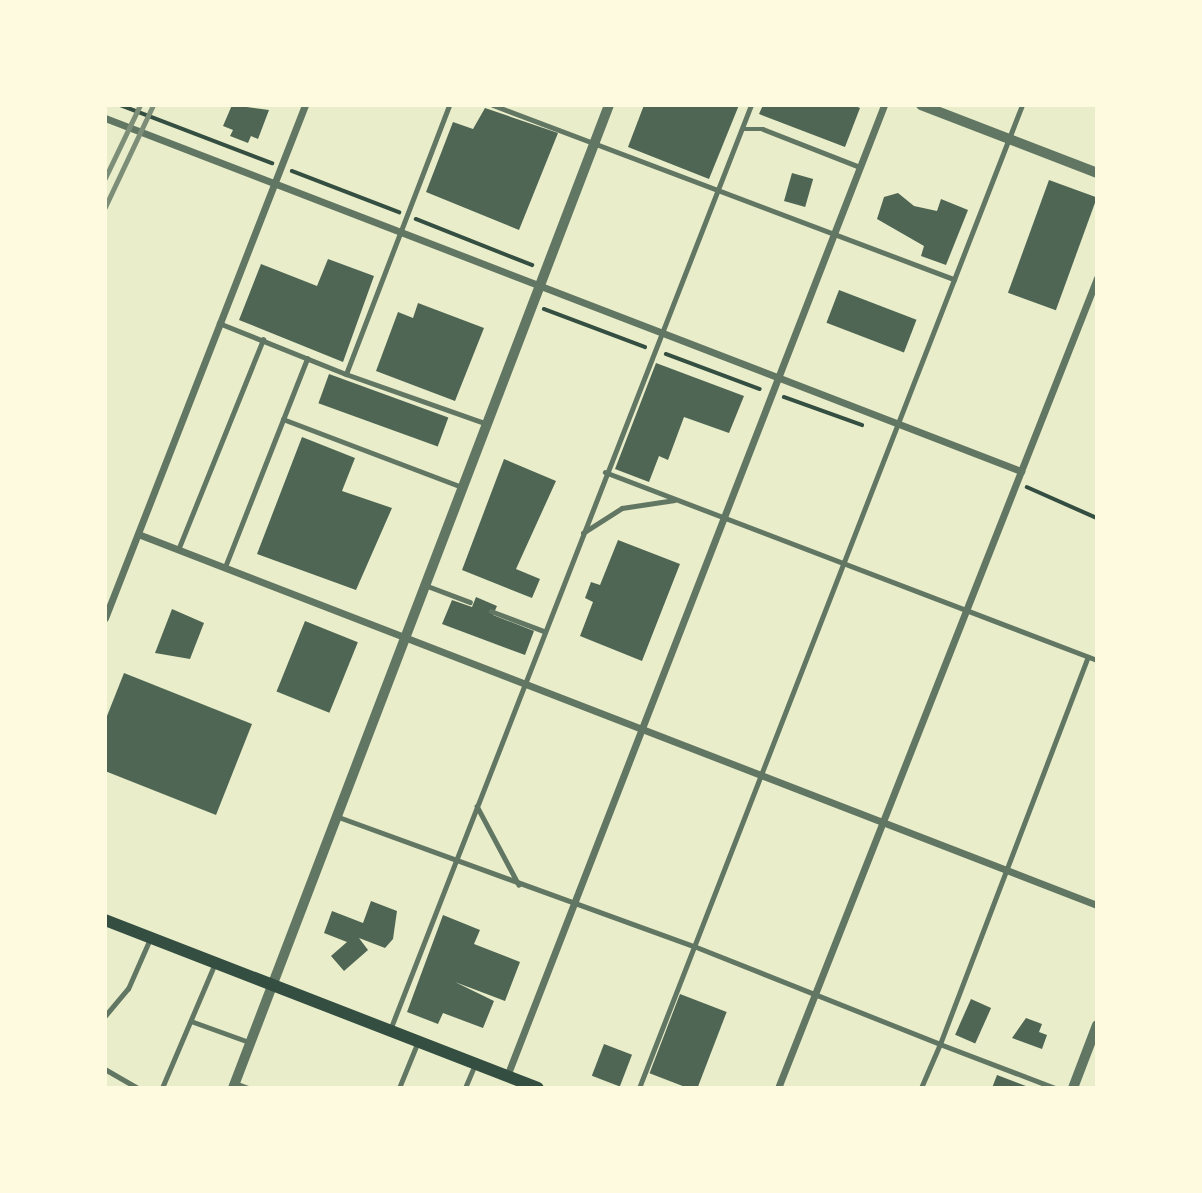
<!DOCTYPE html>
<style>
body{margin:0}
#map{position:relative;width:1202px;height:1193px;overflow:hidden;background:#e9edc9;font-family:"Alegreya Sans",sans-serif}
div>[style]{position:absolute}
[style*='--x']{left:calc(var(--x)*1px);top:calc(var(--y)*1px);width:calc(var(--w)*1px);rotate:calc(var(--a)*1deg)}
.building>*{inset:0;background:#4f6655;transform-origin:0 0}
.path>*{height:3.5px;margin:-1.75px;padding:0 1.75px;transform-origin:1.75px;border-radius:1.75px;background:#344e41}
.service>*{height:4.5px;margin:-2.25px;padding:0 2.25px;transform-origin:2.25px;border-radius:2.25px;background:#617663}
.minor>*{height:7px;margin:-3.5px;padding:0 3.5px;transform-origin:3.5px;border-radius:3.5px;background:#617663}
.tertiary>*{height:10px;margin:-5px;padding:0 5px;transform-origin:5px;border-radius:5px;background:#617663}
.secondary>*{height:12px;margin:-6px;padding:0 6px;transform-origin:6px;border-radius:6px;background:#344e41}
.rail>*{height:5px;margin:-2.5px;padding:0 2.5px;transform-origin:2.5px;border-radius:2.5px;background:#7c8e77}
span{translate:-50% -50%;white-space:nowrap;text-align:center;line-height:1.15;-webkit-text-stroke:5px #fefae0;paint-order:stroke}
.frame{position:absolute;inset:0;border:107px solid #fefae0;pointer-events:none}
</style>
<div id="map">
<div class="building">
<div style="clip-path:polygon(232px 105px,269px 110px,258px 139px,251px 136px,248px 143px,230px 136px,233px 130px,223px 126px)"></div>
<div style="clip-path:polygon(644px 105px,739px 105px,709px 179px,628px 147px)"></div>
<div style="clip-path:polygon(763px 105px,853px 105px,860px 108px,845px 147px,759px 114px)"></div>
<div style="clip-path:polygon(485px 108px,558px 133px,519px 230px,426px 192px,453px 122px,473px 129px)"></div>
<div style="left:792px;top:173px;width:22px;height:29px;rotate:16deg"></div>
<div style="left:1049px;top:180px;width:51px;height:120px;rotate:20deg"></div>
<div style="clip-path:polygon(898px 193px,914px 206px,937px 211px,941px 199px,968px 210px,946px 265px,921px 256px,924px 246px,877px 219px,884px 197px)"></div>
<div style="clip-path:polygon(328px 259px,374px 276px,343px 362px,239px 320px,261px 264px,317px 286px)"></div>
<div style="left:839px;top:290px;width:83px;height:35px;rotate:21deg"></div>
<div style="clip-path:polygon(418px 303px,484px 328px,455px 401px,376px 371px,398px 312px,413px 318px)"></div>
<div style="clip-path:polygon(656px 363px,744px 396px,729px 433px,684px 417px,668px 460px,659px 456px,649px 482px,615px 469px)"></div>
<div style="left:329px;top:374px;width:127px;height:31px;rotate:20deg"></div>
<div style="clip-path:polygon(302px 437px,355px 458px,342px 491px,392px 508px,356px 590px,257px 554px)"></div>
<div style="clip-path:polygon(504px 459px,556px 481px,516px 569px,540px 579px,532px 598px,462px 570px)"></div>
<div style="clip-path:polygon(618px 540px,680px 564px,642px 661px,580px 636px,593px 602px,585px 598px,591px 582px,600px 585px)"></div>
<div style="clip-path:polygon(476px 597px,497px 606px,493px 615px,534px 631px,525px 655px,442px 624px,452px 600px,472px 607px)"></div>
<div style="clip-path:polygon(172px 609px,204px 623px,190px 659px,155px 653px)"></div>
<div style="left:305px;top:621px;width:57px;height:76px;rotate:22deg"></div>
<div style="clip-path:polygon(124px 673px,252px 724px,216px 815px,105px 771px,105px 721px)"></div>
<div style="clip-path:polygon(371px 901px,397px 911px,393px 939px,385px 948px,359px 938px,368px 950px,344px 971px,331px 956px,347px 942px,324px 933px,332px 911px,363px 923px)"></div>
<div style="clip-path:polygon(443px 915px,480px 930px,474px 944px,520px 962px,505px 1001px,455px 982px,494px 1001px,483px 1028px,443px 1013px,438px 1024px,407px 1012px)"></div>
<div style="left:680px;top:994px;width:50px;height:85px;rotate:21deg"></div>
<div style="left:971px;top:999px;width:22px;height:39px;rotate:24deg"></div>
<div style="clip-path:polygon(1026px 1018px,1042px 1024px,1039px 1032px,1047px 1035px,1042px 1049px,1012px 1038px)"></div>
<div style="left:604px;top:1044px;width:30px;height:34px;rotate:21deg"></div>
<div style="clip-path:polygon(997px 1075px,1031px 1088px,992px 1088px)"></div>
</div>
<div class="path">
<div style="--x:120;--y:105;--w:163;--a:20.9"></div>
<div style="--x:292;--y:171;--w:115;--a:21"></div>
<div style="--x:416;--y:219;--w:125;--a:21.6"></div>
<div style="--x:544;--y:309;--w:108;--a:20.6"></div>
<div style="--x:666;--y:354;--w:100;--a:20.4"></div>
<div style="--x:784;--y:397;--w:83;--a:19.7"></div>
<div style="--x:1027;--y:487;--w:77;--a:23.9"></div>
</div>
<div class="service">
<div style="--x:493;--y:105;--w:493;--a:20.7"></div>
<div style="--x:743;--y:129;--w:20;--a:0"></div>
<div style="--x:763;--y:129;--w:104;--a:21.4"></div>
<div style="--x:219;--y:323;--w:137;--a:21.9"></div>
<div style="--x:346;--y:374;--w:288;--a:-69"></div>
<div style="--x:346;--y:374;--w:150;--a:19.5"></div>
<div style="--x:283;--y:419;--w:191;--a:20.8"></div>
<div style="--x:605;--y:472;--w:527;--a:20.91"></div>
<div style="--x:583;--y:533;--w:46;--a:-32.7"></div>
<div style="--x:622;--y:508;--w:53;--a:-8.7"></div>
<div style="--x:178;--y:550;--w:227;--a:-68"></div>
<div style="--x:225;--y:567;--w:224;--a:-68.5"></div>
<div style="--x:425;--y:585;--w:48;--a:20.7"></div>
<div style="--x:491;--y:611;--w:57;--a:20.7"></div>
<div style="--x:477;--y:806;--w:89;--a:62"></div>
<div style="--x:336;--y:816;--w:381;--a:20"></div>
<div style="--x:694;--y:946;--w:265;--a:21.7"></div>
<div style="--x:940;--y:1044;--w:414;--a:-69.1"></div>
<div style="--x:105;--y:1016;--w:35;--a:-50"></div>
<div style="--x:128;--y:989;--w:55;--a:-66.3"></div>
<div style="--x:191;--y:1021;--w:62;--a:19.9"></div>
<div style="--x:390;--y:1030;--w:993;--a:-68.68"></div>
<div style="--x:105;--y:1069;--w:38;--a:30"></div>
<div style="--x:235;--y:1083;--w:14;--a:21"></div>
<div style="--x:162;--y:1088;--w:136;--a:-67"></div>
<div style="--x:399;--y:1088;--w:48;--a:-67.8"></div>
<div style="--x:465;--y:1088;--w:25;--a:-67"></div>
<div style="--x:639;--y:1088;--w:1055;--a:-68.71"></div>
<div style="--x:921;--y:1088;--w:48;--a:-66.6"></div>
<div style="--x:940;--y:1044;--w:123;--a:20.9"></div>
</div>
<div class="minor">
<div style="--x:105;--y:118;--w:982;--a:21.08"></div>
<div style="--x:138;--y:534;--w:1028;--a:21.15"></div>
<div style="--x:105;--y:618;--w:551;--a:-68.7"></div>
<div style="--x:507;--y:1076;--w:1042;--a:-68.78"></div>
<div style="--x:778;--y:1088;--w:871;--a:-68.5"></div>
</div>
<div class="tertiary">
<div style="--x:921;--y:105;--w:189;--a:21.1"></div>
<div style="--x:233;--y:1088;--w:1052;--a:-69.07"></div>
<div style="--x:1073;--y:1088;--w:67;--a:-69.1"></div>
</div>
<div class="secondary">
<div style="--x:105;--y:920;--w:464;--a:21.2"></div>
</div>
<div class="rail">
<div style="--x:105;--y:178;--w:81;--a:-64.4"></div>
<div style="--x:105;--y:207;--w:113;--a:-64.8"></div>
</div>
<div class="frame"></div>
</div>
